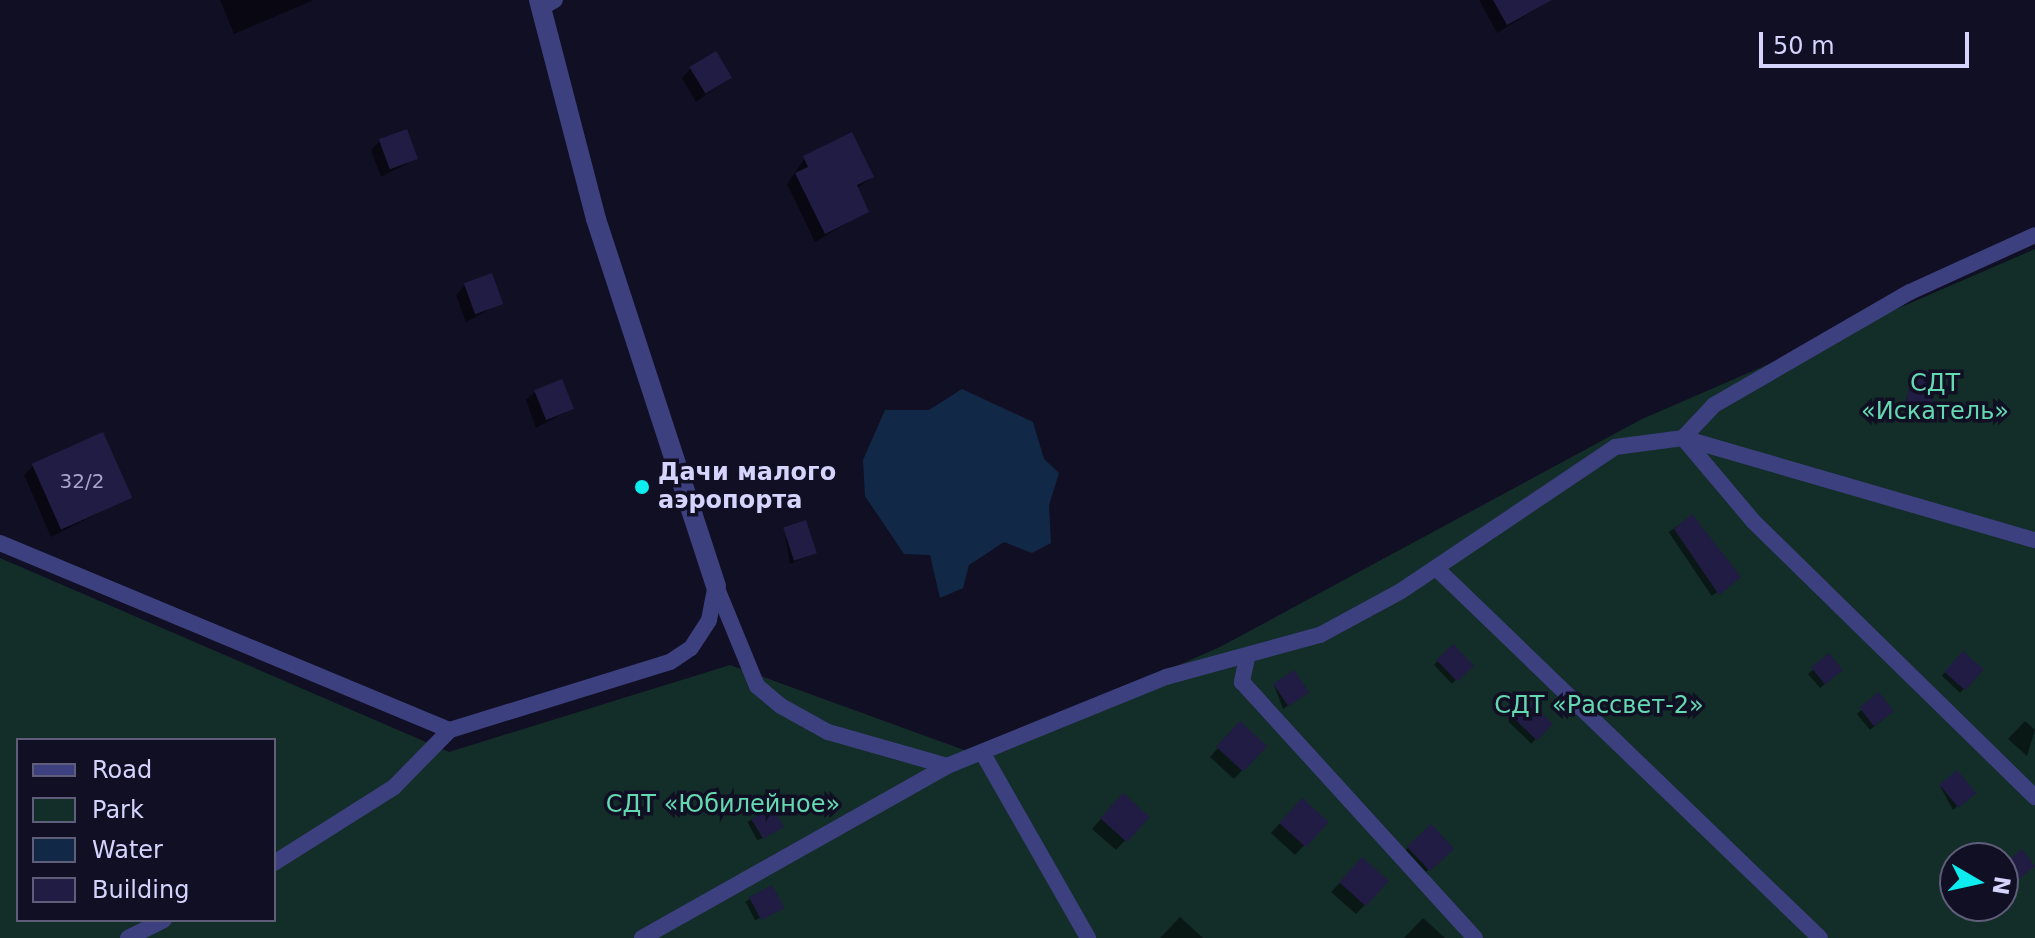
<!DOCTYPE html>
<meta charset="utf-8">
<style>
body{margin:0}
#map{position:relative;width:2035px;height:938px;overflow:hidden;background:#110f23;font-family:"DejaVu Sans",sans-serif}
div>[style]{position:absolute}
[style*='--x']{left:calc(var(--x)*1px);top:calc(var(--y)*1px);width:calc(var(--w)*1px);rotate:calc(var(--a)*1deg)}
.green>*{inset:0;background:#132d29}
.water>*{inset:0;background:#112946}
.shadow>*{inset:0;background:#0007;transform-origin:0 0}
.building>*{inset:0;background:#211c43;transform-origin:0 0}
.service>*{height:16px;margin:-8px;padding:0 8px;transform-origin:8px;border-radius:8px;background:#3d407f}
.minor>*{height:20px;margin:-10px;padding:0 10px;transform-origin:10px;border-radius:10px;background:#3d407f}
.dots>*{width:22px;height:22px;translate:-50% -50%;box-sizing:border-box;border:4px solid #110f23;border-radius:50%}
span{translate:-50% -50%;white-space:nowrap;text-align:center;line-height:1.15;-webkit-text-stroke:7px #110f23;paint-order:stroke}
.number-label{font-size:20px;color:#a8a6ce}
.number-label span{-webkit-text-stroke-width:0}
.park-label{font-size:24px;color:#64d9b1}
.poi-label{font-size:24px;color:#d5d4fd;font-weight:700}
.left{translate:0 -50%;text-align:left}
.legend{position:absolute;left:16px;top:738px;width:260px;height:184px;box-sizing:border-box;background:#110f23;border:2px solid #5f5e7a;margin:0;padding:10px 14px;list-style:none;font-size:24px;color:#d5d4fd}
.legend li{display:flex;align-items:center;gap:16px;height:40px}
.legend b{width:40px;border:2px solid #5f5e7a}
.north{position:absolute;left:1939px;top:842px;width:80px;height:80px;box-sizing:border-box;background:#110f23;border:2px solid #5f5e7a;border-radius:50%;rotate:99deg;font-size:22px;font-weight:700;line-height:32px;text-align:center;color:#d5d4fd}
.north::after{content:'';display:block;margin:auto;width:28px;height:36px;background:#0decef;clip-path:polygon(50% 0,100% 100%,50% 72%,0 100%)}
.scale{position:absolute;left:1759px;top:32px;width:210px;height:36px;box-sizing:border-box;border:4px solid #d5d4fd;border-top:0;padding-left:10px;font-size:24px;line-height:28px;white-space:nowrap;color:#d5d4fd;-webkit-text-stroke:6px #110f23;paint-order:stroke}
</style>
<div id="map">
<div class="green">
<div style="clip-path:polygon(evenodd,2035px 249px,2035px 938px,0 938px,0 558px,449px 752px,730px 665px,975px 754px,1220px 647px,1642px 419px,2035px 249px,18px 740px,274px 740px,274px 920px,18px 920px,18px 740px,2035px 249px,1955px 858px,2003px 858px,2003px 906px,1955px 906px,1955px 858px)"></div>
</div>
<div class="water">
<div style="clip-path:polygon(962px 389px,1033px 422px,1044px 459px,1059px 473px,1049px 505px,1051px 543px,1032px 553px,1004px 542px,969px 565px,963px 588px,940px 598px,930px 555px,904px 554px,865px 496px,863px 460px,885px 410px,929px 410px)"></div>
</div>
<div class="shadow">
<div style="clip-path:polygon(220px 0,314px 0,234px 34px)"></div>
<div style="clip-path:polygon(1479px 0,1551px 0,1497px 33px)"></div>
<div style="clip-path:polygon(691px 68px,729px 78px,696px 102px,682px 78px)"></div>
<div style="clip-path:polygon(380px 141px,416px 159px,381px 177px,371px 150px)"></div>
<div style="clip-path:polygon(805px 158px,872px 177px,856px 189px,867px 211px,815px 242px,787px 184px)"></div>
<div style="clip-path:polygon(465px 285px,501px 303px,466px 322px,456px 295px)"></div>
<div style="clip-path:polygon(1912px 379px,1931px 408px,1927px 412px,1904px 408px)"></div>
<div style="clip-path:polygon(536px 391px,571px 409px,536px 428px,526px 400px)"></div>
<div style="clip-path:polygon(33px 466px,130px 497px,51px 537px,24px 475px)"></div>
<div style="left:1691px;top:517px;width:77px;height:27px;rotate:56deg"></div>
<div style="clip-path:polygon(784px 530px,815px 553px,790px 564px)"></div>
<div style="left:1453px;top:647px;width:26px;height:26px;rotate:47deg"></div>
<div style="left:1963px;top:653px;width:25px;height:31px;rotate:43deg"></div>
<div style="clip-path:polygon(1829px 656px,1837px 674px,1820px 688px,1808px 674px)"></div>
<div style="clip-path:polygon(1274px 685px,1302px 696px,1283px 709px)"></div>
<div style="clip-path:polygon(1879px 695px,1888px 715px,1870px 730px,1857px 714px)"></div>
<div style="left:1527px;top:702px;width:32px;height:27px;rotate:44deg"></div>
<div style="clip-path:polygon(2025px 721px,2035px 730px,2027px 756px,2008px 739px)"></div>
<div style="clip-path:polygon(1231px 733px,1265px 746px,1234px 779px,1210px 757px)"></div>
<div style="clip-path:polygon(1940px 786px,1969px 797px,1953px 810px)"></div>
<div style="clip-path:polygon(1113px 805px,1147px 817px,1116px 850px,1092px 829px)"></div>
<div style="left:771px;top:809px;width:21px;height:27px;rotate:61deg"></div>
<div style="clip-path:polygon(1292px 810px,1326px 822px,1295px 855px,1271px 833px)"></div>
<div style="left:1431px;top:827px;width:30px;height:45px;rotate:48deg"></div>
<div style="clip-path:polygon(1353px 869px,1365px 905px,1356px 914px,1331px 892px)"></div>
<div style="left:771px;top:888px;width:21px;height:29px;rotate:62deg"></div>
<div style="clip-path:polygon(1180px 917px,1203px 938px,1160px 938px)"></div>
<div style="clip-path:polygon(1423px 918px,1445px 938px,1404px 938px)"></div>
</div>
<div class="building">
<div style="clip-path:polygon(1493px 0,1552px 0,1507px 25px)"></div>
<div style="left:716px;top:51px;width:31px;height:31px;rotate:59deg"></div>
<div style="left:407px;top:129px;width:32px;height:30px;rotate:70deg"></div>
<div style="clip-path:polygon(852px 132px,874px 177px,857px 185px,869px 212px,825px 234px,795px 173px,808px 167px,803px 156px)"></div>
<div style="left:492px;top:273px;width:33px;height:30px;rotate:70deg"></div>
<div style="left:1911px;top:377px;width:26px;height:27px;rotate:11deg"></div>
<div style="left:562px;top:379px;width:32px;height:30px;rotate:68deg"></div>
<div style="left:103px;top:432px;width:72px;height:78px;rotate:66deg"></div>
<div style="clip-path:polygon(1692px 514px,1741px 577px,1719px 595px,1674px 529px)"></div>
<div style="left:806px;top:520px;width:35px;height:24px;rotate:72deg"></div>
<div style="left:1453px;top:644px;width:30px;height:23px;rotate:46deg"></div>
<div style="left:1963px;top:651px;width:28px;height:28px;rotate:42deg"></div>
<div style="left:1829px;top:653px;width:22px;height:23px;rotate:51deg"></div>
<div style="left:1294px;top:670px;width:27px;height:25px;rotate:56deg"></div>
<div style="left:1879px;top:692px;width:24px;height:25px;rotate:52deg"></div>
<div style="left:1527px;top:699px;width:36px;height:23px;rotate:44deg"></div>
<div style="left:1240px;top:721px;width:37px;height:35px;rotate:43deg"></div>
<div style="left:1957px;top:770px;width:30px;height:23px;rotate:50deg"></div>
<div style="left:1123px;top:793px;width:36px;height:34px;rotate:42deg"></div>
<div style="left:1302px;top:798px;width:36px;height:34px;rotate:42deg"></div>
<div style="left:772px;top:807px;width:23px;height:24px;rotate:59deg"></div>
<div style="left:1431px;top:824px;width:34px;height:33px;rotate:47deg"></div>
<div style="clip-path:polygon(2022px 849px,2035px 866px,2003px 892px,2003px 865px)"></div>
<div style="left:1362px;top:857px;width:36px;height:34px;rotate:42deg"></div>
<div style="left:772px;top:885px;width:26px;height:26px;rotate:62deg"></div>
</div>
<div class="service">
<div style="--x:541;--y:8;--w:16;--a:-30"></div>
<div style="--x:1683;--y:438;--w:45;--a:-46.8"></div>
<div style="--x:1714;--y:405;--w:226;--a:-30"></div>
<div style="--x:1910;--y:292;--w:137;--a:-24.5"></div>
<div style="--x:1684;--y:439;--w:107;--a:49.9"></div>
<div style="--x:1753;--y:521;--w:395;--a:44.4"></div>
<div style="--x:0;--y:543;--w:487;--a:22.6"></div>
<div style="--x:450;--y:730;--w:230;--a:-17.2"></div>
<div style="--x:670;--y:662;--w:25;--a:-34"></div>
<div style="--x:691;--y:648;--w:33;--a:-57"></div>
<div style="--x:709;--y:620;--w:33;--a:-79"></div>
<div style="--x:1436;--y:568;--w:533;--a:43.94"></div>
<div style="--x:716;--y:586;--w:108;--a:67.7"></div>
<div style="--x:757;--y:686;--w:31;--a:40"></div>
<div style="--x:781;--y:706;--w:54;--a:29"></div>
<div style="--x:828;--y:732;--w:124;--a:15.9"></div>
<div style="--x:947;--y:766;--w:236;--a:-22.1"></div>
<div style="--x:1166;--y:677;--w:160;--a:-15.3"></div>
<div style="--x:1320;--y:635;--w:92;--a:-28.5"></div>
<div style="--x:1401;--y:591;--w:258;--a:-33.9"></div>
<div style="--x:1615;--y:447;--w:69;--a:-7.5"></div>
<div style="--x:1683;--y:438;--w:366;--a:16.2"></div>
<div style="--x:1247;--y:658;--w:25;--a:102"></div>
<div style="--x:1242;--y:682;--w:346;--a:47.7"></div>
<div style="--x:982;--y:752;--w:214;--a:60.3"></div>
<div style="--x:274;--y:863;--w:142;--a:-32.3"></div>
<div style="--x:394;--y:787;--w:80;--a:-45.5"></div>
<div style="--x:128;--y:938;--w:40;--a:-26.6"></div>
<div style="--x:642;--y:938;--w:350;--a:-29.4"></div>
</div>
<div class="minor">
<div style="--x:539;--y:0;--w:226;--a:75.4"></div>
<div style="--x:596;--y:219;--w:386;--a:71.9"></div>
</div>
<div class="dots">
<div style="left:642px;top:487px;background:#0decef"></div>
</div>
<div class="number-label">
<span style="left:82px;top:481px">32/2</span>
</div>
<div class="park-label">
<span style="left:1935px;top:398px">СДТ<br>«Искатель»</span>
<span style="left:1599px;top:706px">СДТ «Рассвет-2»</span>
<span style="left:723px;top:805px">СДТ «Юбилейное»</span>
</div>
<div class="poi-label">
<span class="left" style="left:658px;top:487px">Дачи малого<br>аэропорта</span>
</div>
<ul class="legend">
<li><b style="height:10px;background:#3d407f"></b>Road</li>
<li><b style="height:22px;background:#132d29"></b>Park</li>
<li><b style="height:22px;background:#112946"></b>Water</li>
<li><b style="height:22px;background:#211c43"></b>Building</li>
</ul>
<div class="north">N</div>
<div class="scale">50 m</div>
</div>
